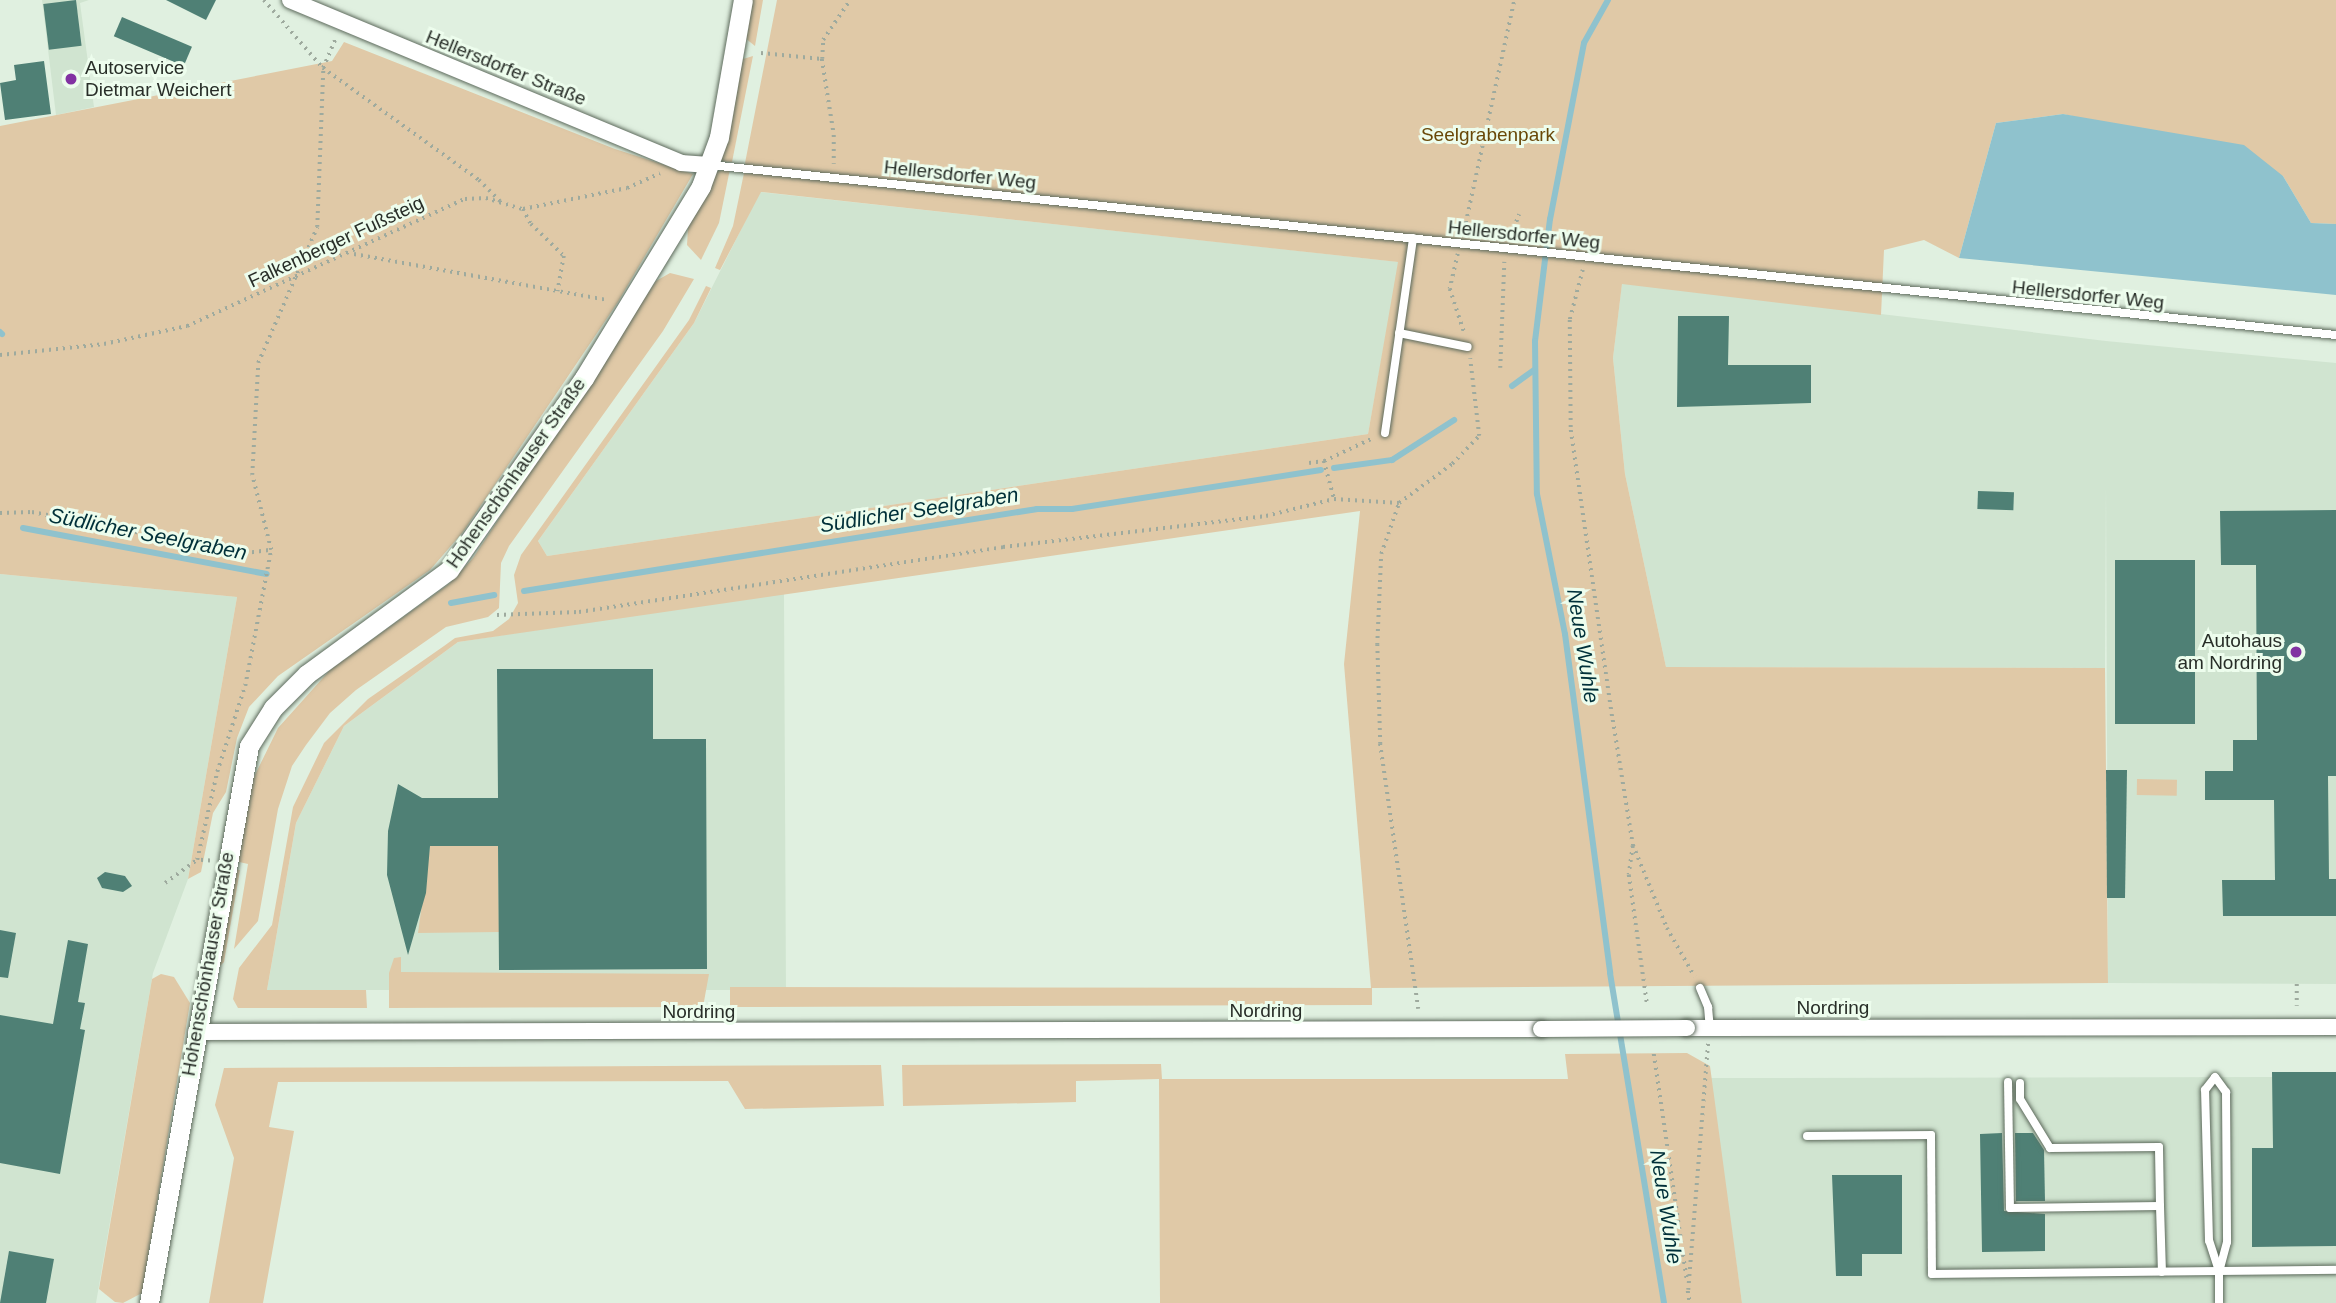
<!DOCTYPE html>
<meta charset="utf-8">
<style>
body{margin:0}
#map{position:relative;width:2336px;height:1303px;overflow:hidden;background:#e0f0e0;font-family:Arial,sans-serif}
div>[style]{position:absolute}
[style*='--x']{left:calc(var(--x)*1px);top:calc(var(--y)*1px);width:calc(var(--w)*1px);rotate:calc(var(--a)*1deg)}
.built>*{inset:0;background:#d0e4d0}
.green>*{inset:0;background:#e0c9a7;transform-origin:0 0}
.water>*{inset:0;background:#8fc2cd}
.stream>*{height:6px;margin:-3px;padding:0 3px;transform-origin:3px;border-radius:3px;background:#8fc2cd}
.building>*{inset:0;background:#4f8075;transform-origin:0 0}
.path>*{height:3.5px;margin-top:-1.75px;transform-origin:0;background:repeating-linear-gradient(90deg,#9eaa9e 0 2px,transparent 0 7px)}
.roads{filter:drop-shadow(0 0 2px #5d6a5c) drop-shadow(0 0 2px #5d6a5c)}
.service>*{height:8px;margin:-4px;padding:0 4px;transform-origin:4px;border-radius:4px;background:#fff}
.minor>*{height:16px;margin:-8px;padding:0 8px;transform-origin:8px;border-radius:8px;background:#fff}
.tertiary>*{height:19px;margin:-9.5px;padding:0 9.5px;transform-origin:9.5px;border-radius:9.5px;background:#fff}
.bridges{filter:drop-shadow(0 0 2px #5d6a5c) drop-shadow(0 0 2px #5d6a5c)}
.minor-bridge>*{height:16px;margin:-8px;padding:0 8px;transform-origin:8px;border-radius:8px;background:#fff}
.dots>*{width:19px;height:19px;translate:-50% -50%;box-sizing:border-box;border:4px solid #edfded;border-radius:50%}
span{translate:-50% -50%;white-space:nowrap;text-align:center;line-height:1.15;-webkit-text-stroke:6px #edfded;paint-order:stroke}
.poi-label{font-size:19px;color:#282e28}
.left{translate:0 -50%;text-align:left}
.right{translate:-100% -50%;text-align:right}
.street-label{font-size:19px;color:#282e28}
.park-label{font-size:19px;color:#694808}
.water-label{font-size:21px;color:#003039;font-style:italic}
</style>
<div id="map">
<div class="built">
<div style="clip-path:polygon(42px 0,89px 0,80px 3px,94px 107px,56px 115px)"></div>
<div style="clip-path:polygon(760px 192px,1399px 262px,1368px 434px,547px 556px,538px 541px,694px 323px)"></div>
<div style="clip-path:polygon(1622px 283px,2106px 341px,2336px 363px,2336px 984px,2108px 983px,2106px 484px,2105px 668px,1666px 667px,1625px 474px,1613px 358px)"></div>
<div style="clip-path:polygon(0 574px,237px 597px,188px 879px,153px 973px,96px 1303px,0 1303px)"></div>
<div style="clip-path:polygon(784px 592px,786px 990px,267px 990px,296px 823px,344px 726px,458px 642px)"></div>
<div style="clip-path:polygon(2336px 1072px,2336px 1303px,1742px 1303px,1710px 1078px,2272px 1077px)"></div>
</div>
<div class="green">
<div style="clip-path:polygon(751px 0,763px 0,755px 46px,745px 38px)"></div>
<div style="clip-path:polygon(777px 0,2336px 0,2336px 224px,2311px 223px,2283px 176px,2144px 132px,2063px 114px,1996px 123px,1959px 258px,1924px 240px,1884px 250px,1881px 315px,1622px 284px,1613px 358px,1625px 474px,1666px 667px,2105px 668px,2108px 983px,1372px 988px,1372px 1005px,730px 1007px,730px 987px,1371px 988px,1344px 664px,1360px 511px,458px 642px,344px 726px,296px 823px,267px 990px,366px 990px,367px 1008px,238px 1008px,233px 999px,239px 968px,272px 925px,293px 807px,324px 743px,368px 699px,444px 646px,455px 638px,493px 631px,509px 619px,518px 603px,514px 575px,521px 555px,689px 320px,706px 286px,711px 288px,694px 323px,538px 541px,547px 556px,1368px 434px,1398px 262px,761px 192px,720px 270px,715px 268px,733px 226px,744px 173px,751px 174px,745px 163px)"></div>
<div style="clip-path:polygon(344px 42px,615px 149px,693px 174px,618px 302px,463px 532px,430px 570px,278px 676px,249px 707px,237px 738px,226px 792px,213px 813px,201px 872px,188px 879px,237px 597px,0 574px,0 126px,332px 61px)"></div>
<div style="clip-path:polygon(753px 56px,732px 162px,718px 161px,743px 59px)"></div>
<div style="clip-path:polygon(730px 169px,719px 223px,701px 260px,687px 245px,688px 228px,715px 172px)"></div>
<div style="clip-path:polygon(670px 273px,694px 279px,663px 331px,509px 546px,501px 563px,499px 608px,488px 617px,446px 627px,356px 690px,330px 713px,306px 745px,292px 766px,278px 809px,258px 921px,234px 949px,248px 864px,235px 861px,253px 779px,278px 728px,330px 670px,449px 584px,473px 558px,656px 281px)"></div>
<div style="left:2137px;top:779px;width:40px;height:16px;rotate:1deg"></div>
<div style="clip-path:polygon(430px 846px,498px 846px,499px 932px,418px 933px)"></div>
<div style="clip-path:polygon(233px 869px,240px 870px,224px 962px,217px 969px)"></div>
<div style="clip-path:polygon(401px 957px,401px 972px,709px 974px,703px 1007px,389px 1008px,389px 973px,394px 958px)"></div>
<div style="clip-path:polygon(161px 974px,174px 977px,190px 1003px,142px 1293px,123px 1303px,115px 1302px,99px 1289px,152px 979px)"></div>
<div style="clip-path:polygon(1687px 1053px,1710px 1066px,1742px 1303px,1160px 1303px,1159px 1079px,1076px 1081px,1076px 1102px,903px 1106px,902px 1065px,1161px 1064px,1162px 1079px,1568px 1079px,1565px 1054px)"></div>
<div style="clip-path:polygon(881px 1065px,884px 1106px,745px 1109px,728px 1081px,278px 1082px,269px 1127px,294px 1131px,263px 1303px,209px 1303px,234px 1158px,215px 1105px,224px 1068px)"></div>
</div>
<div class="water">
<div style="clip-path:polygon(2063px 114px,2244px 145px,2283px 176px,2311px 223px,2336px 224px,2336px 295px,1959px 258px,1996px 123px)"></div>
</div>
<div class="stream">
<div style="--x:1608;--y:0;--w:49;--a:119.2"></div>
<div style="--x:1584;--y:43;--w:179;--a:100.9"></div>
<div style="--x:1550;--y:219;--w:123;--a:97"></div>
<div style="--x:1535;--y:341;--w:153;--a:89.3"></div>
<div style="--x:1537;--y:494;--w:143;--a:78.7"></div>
<div style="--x:1565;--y:634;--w:342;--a:82.4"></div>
<div style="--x:1610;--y:973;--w:334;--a:80.7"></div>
<div style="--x:0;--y:332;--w:3;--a:45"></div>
<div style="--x:1512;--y:386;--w:27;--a:-36"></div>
<div style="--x:1334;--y:468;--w:59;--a:-7.9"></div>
<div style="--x:1392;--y:460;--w:74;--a:-32.8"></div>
<div style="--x:23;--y:528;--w:248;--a:10.7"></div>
<div style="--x:524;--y:591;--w:520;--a:-9.08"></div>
<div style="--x:1037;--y:509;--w:35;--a:0"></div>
<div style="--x:1072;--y:509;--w:252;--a:-8.9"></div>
<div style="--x:451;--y:603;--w:44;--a:-10.5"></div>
</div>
<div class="building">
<div style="left:76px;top:0;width:46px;height:33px;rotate:83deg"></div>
<div style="clip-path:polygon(166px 0,216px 0,206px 20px)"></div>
<div style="left:122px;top:17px;width:76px;height:21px;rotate:23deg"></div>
<div style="clip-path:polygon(44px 61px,51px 114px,5px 120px,0 83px,16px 80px,14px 65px)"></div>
<div style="clip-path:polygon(1678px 316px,1729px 316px,1728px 365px,1811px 365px,1811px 403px,1677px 407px)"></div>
<div style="left:1978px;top:491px;width:36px;height:18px;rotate:2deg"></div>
<div style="clip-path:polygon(2336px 510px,2336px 776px,2328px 776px,2329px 879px,2336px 879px,2336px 916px,2223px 916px,2222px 880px,2275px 880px,2274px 800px,2205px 800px,2205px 771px,2233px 771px,2233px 740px,2257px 740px,2256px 565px,2221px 565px,2220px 511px)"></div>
<div style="left:2195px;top:560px;width:164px;height:80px;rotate:90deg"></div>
<div style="clip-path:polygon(497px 669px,653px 669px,653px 739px,706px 739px,707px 969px,499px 970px,498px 846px,430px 846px,426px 893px,408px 955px,387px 875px,388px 831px,398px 784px,422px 798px,498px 798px)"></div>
<div style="clip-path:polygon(2106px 770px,2127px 770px,2125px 898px,2107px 898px)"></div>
<div style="clip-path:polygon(105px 872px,125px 876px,132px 886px,123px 892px,102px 888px,97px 878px)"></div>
<div style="clip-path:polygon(0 930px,16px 933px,8px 978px,0 977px)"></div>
<div style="clip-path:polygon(68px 940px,88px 944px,78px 1002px,85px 1003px,80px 1029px,85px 1030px,60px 1174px,0 1163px,0 1015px,53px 1024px)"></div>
<div style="clip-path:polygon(2272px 1072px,2336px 1072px,2336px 1246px,2252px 1247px,2252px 1148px,2273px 1148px)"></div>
<div style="clip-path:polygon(2002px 1133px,2004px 1211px,2045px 1214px,2045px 1251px,1982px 1252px,1980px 1134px)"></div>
<div style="clip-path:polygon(2015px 1133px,2033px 1133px,2044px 1150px,2045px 1201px,2016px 1201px)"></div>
<div style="clip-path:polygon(1832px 1175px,1902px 1175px,1902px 1254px,1862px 1254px,1862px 1276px,1836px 1276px)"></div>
<div style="clip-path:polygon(9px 1251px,54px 1259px,46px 1303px,0 1303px)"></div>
</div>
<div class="path">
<div style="--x:264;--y:0;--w:90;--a:49.1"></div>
<div style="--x:323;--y:68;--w:192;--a:35.7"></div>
<div style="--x:479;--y:180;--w:30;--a:45"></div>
<div style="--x:761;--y:53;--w:61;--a:5.6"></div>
<div style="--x:822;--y:59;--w:19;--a:-87"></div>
<div style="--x:823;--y:40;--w:48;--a:-56"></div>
<div style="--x:822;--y:59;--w:77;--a:81"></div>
<div style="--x:834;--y:135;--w:29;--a:90"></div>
<div style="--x:523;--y:209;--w:17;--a:62"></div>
<div style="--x:531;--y:224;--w:46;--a:44.1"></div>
<div style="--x:564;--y:256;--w:36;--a:100"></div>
<div style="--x:1464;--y:230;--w:235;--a:-77.7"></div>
<div style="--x:1511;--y:235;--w:22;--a:-69"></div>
<div style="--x:354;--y:254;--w:258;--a:10.3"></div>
<div style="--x:1458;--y:254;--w:36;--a:103"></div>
<div style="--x:1450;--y:289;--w:48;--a:71.9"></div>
<div style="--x:1583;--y:270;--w:52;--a:104.6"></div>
<div style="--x:1570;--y:320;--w:110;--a:89.5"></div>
<div style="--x:1571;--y:430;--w:293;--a:81.8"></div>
<div style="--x:1613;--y:720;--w:127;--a:80.9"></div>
<div style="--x:1633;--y:845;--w:90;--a:67.7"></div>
<div style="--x:1667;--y:928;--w:56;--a:60.3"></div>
<div style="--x:0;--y:355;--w:105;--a:-6"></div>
<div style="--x:104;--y:344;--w:85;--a:-12.2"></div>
<div style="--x:187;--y:326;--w:306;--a:-24.6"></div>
<div style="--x:465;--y:199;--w:21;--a:-3"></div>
<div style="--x:486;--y:198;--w:39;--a:17"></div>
<div style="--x:523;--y:209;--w:106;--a:-11.4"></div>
<div style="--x:627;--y:188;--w:36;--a:-24"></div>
<div style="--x:1500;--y:368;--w:106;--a:-87.8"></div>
<div style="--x:1324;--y:461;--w:39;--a:75"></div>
<div style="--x:1309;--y:463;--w:15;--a:-8"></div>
<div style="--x:1324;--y:461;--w:54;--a:-25.1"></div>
<div style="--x:0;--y:513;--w:32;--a:-2"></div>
<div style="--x:32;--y:512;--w:217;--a:10.9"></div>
<div style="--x:245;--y:553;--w:26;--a:-7"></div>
<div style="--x:497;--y:615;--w:82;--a:-2.1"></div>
<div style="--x:579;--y:612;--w:429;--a:-8.7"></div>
<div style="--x:1003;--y:547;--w:265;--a:-6.7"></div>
<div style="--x:1266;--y:516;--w:70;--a:-14"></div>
<div style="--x:1334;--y:499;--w:65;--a:3.5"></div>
<div style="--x:1633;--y:846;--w:29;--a:98"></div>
<div style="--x:1629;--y:875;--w:129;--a:82"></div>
<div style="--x:210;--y:861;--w:13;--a:-176"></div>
<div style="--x:197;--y:860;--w:90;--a:-77.2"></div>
<div style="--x:217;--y:772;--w:90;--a:-72"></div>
<div style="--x:245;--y:686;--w:138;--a:-79.2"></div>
<div style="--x:271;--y:550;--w:77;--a:-104.2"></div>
<div style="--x:252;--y:475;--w:112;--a:-86.9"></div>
<div style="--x:258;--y:363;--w:148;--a:-66.5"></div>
<div style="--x:317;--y:227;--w:159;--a:-87.8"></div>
<div style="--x:323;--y:68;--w:34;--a:-67"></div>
<div style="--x:165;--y:883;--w:39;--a:-36"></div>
<div style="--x:2297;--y:984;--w:22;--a:90"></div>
<div style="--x:1418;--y:1009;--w:268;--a:-98.2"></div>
<div style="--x:1380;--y:744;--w:99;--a:-91.7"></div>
<div style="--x:1377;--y:645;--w:91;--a:-87.5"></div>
<div style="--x:1381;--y:554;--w:54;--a:-70.6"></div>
<div style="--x:1399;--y:503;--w:66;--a:-36.3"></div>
<div style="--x:1452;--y:464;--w:39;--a:-46"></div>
<div style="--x:1479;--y:436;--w:78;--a:-96.7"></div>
<div style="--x:1654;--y:1054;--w:228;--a:81.7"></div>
<div style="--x:1688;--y:1290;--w:247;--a:-85.4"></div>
<div style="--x:1688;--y:1291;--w:12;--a:81"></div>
</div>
<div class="roads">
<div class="service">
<div style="--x:710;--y:165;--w:1635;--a:5.97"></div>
<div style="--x:1399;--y:333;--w:70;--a:11.5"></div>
<div style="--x:1385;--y:433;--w:197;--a:-81.8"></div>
<div style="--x:1700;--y:988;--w:21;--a:67"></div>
<div style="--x:1708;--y:1007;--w:21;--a:85"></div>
<div style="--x:2008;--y:1082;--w:126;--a:89.1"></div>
<div style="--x:2010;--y:1208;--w:150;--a:-0.8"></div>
<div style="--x:2160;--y:1206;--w:59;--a:-91"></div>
<div style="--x:2159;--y:1147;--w:109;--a:179.5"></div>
<div style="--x:2050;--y:1148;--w:57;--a:-121.5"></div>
<div style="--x:2020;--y:1099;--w:16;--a:-90"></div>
<div style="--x:1807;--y:1136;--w:124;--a:-0.5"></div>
<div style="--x:1931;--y:1135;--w:139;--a:89.6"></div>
<div style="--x:1932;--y:1274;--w:404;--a:-0.6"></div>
<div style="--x:2160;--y:1206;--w:66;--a:88.3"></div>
<div style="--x:2219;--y:1271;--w:32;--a:-108"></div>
<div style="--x:2209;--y:1241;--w:151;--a:-91.5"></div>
<div style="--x:2205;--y:1090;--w:16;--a:-52"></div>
<div style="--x:2215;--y:1077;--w:19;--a:54"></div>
<div style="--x:2226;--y:1092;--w:150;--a:89.6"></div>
<div style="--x:2227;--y:1242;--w:30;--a:105"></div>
<div style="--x:2219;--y:1271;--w:32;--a:90"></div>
</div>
<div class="minor">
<div style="--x:290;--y:0;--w:424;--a:22.6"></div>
<div style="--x:681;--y:163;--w:28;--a:4"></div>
<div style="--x:1687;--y:1028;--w:649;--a:-0.09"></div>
<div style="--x:196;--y:1032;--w:1345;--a:-0.13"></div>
</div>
<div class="tertiary">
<div style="--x:149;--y:1303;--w:566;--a:-79.82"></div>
<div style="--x:249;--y:746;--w:45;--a:-57.7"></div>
<div style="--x:273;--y:708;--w:48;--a:-45"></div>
<div style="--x:307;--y:674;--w:176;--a:-36.2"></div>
<div style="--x:449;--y:570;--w:235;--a:-54.9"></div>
<div style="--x:584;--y:378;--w:225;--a:-58.6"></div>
<div style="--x:701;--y:186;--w:52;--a:-69.8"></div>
<div style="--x:719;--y:137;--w:139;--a:-80.1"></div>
</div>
</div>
<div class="bridges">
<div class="minor-bridge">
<div style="--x:1541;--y:1029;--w:146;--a:-0.4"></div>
</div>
</div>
<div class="dots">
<div style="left:71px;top:79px;background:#8232a2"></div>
<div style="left:2296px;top:652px;background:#8232a2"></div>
</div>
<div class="poi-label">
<span class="left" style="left:85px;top:79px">Autoservice<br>Dietmar Weichert</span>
<span class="right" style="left:2282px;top:652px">Autohaus<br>am Nordring</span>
</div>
<div class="street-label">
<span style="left:506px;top:68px;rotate:22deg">Hellersdorfer Straße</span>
<span style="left:960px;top:175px;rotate:6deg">Hellersdorfer Weg</span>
<span style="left:1524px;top:235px;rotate:6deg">Hellersdorfer Weg</span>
<span style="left:336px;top:242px;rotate:-25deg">Falkenberger Fußsteig</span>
<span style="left:2088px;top:295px;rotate:6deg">Hellersdorfer Weg</span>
<span style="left:516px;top:473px;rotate:-55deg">Hohenschönhauser Straße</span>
<span style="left:208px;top:964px;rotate:-80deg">Hohenschönhauser Straße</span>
<span style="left:1833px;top:1008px">Nordring</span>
<span style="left:1266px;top:1011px">Nordring</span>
<span style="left:699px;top:1012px">Nordring</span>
</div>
<div class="park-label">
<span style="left:1488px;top:135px">Seelgrabenpark</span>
</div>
<div class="water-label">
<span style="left:919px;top:510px;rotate:-9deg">Südlicher Seelgraben</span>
<span style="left:148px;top:534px;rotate:11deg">Südlicher Seelgraben</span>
<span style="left:1583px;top:646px;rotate:81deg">Neue Wuhle</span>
<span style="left:1666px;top:1207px;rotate:81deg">Neue Wuhle</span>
</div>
</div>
